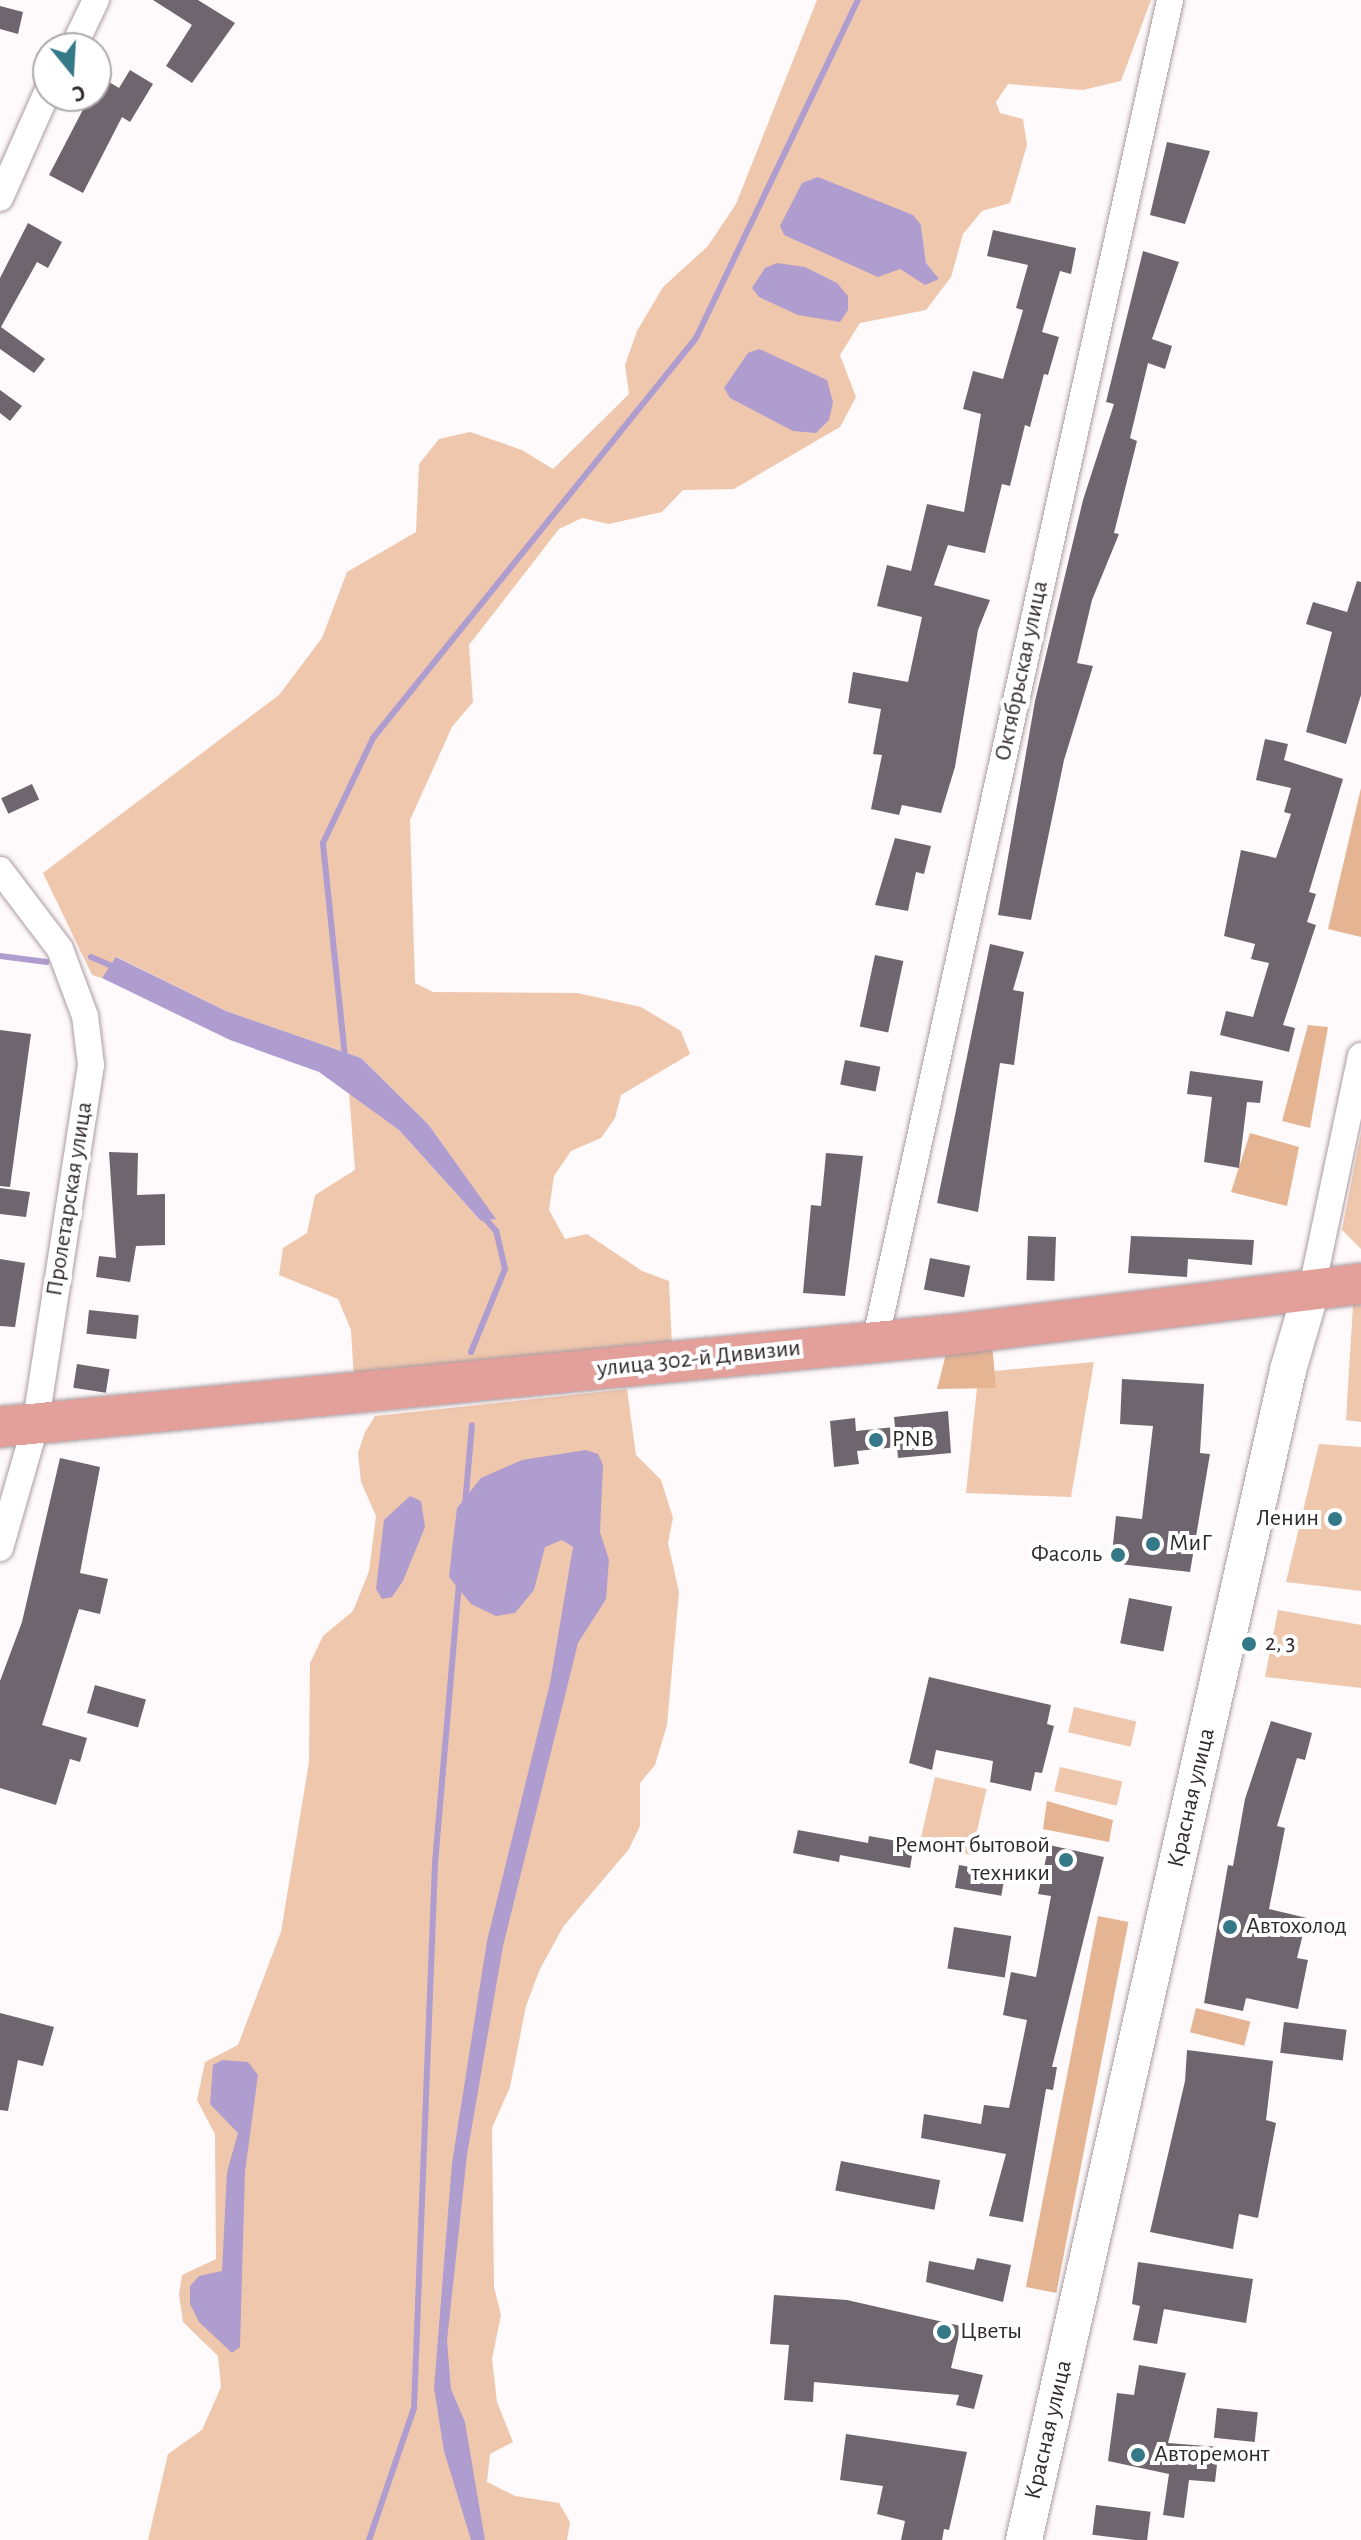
<!DOCTYPE html>
<meta charset="utf-8">
<style>
body{margin:0}
#map{position:relative;width:1361px;height:2540px;overflow:hidden;background:#fefafb;font-family:"Alegreya Sans",sans-serif}
div>[style]{position:absolute}
[style*='--x']{left:calc(var(--x)*1px);top:calc(var(--y)*1px);width:calc(var(--w)*1px);rotate:calc(var(--a)*1deg)}
.green>*{inset:0;background:#efc7ad;transform-origin:0 0}
.forest>*{inset:0;background:#e5b493;transform-origin:0 0}
.water>*{inset:0;background:#af9dcf}
.stream>*{height:6px;margin:-3px;padding:0 3px;transform-origin:3px;border-radius:3px;background:#af9dcf}
.building>*{inset:0;background:#6f656e;transform-origin:0 0}
.roads{filter:drop-shadow(0 0 2px #ab9ba0) drop-shadow(0 0 2px #ab9ba0)}
.street>*{height:26px;margin:-13px;padding:0 13px;transform-origin:13px;border-radius:13px;background:#fff}
.secondary>*{height:36px;margin:-18px;padding:0 18px;transform-origin:18px;border-radius:18px;background:#fff}
.primary>*{height:40px;margin:-20px;padding:0 20px;transform-origin:20px;border-radius:20px;background:#e3a09b}
.dots>*{width:22px;height:22px;translate:-50% -50%;box-sizing:border-box;border:4px solid #fff;border-radius:50%}
span{translate:-50% -50%;white-space:nowrap;text-align:center;line-height:1.15;-webkit-text-stroke:8px #fff;paint-order:stroke}
.street-label{font-size:24px;color:#312a2c}
.poi-label{font-size:24px;color:#312a2c}
.left{translate:0 -50%;text-align:left}
.right{translate:-100% -50%;text-align:right}
.north{position:absolute;left:32px;top:32px;width:80px;height:80px;box-sizing:border-box;background:#fff;border:2px solid #adaaab;border-radius:50%;rotate:162deg;font-size:22px;font-weight:700;line-height:32px;text-align:center;color:#312a2c}
.north::after{content:'';display:block;margin:auto;width:28px;height:36px;background:#357888;clip-path:polygon(50% 0,100% 100%,50% 72%,0 100%)}
</style>
<div id="map">
<div class="green">
<div style="clip-path:polygon(evenodd,817px 0,1151px 0,1121px 81px,1083px 90px,1008px 84px,996px 102px,1000px 113px,1023px 119px,1027px 145px,1010px 203px,982px 211px,963px 234px,951px 277px,926px 310px,860px 323px,840px 355px,856px 397px,840px 427px,734px 489px,683px 490px,662px 512px,609px 524px,582px 518px,559px 529px,469px 645px,473px 702px,452px 727px,410px 820px,415px 983px,433px 992px,577px 993px,641px 1007px,681px 1031px,690px 1054px,621px 1095px,615px 1118px,601px 1138px,571px 1151px,554px 1176px,549px 1210px,565px 1239px,587px 1234px,642px 1271px,669px 1281px,672px 1347px,354px 1379px,351px 1330px,338px 1299px,279px 1275px,283px 1248px,307px 1233px,315px 1195px,355px 1170px,349px 1092px,399px 1130px,481px 1221px,495px 1219px,428px 1124px,361px 1058px,226px 1011px,117px 957px,102px 978px,92px 975px,43px 873px,279px 695px,322px 638px,347px 572px,416px 532px,419px 464px,439px 439px,470px 432px,522px 450px,553px 469px,629px 394px,625px 365px,637px 331px,663px 287px,708px 246px,736px 204px,817px 0,921px 225px,926px 263px,939px 280px,900px 268px,921px 225px)"></div>
<div style="clip-path:polygon(1361px 1133px,1361px 1249px,1342px 1230px)"></div>
<div style="clip-path:polygon(1353px 1305px,1361px 1305px,1361px 1422px,1346px 1420px)"></div>
<div style="clip-path:polygon(1094px 1362px,1071px 1497px,966px 1493px,977px 1388px,996px 1388px,994px 1371px)"></div>
<div style="clip-path:polygon(627px 1389px,636px 1455px,661px 1480px,673px 1518px,668px 1543px,679px 1592px,667px 1725px,655px 1765px,640px 1783px,640px 1826px,629px 1849px,563px 1927px,540px 1969px,526px 2006px,510px 2087px,492px 2128px,494px 2287px,501px 2315px,492px 2359px,497px 2402px,513px 2442px,490px 2454px,487px 2482px,515px 2496px,559px 2503px,570px 2522px,567px 2540px,148px 2540px,168px 2454px,202px 2430px,221px 2387px,218px 2356px,183px 2322px,179px 2295px,182px 2275px,216px 2259px,215px 2134px,197px 2100px,205px 2062px,238px 2045px,281px 1932px,309px 1762px,310px 1663px,323px 1636px,353px 1611px,369px 1571px,376px 1516px,361px 1482px,358px 1453px,365px 1432px,375px 1416px)"></div>
<div style="clip-path:polygon(1319px 1444px,1361px 1447px,1361px 1591px,1286px 1582px)"></div>
<div style="clip-path:polygon(1278px 1610px,1361px 1625px,1361px 1688px,1265px 1677px)"></div>
<div style="left:1074px;top:1707px;width:64px;height:26px;rotate:13deg"></div>
<div style="left:1060px;top:1767px;width:64px;height:25px;rotate:13deg"></div>
<div style="left:935px;top:1777px;width:53px;height:68px;rotate:13deg"></div>
</div>
<div class="forest">
<div style="clip-path:polygon(1361px 788px,1361px 937px,1328px 929px)"></div>
<div style="clip-path:polygon(1308px 1025px,1328px 1027px,1310px 1128px,1282px 1121px)"></div>
<div style="clip-path:polygon(1250px 1133px,1299px 1147px,1287px 1206px,1231px 1192px)"></div>
<div style="clip-path:polygon(992px 1343px,996px 1388px,937px 1389px,947px 1350px)"></div>
<div style="clip-path:polygon(1047px 1801px,1113px 1820px,1109px 1842px,1043px 1829px)"></div>
<div style="left:1098px;top:1916px;width:31px;height:378px;rotate:11deg"></div>
<div style="left:1196px;top:2008px;width:56px;height:25px;rotate:14deg"></div>
</div>
<div class="water">
<div style="clip-path:polygon(818px 177px,913px 215px,921px 225px,926px 263px,939px 279px,925px 285px,900px 269px,878px 277px,784px 235px,780px 226px,802px 183px)"></div>
<div style="clip-path:polygon(777px 263px,805px 267px,837px 283px,848px 296px,848px 310px,840px 322px,798px 315px,759px 297px,752px 288px,765px 268px)"></div>
<div style="clip-path:polygon(759px 349px,827px 380px,833px 402px,829px 420px,816px 433px,793px 431px,730px 398px,724px 388px,748px 353px)"></div>
<div style="clip-path:polygon(116px 957px,226px 1011px,361px 1058px,428px 1124px,496px 1219px,481px 1221px,399px 1130px,319px 1072px,230px 1040px,102px 978px)"></div>
<div style="clip-path:polygon(586px 1450px,598px 1454px,603px 1465px,600px 1532px,609px 1560px,606px 1599px,578px 1643px,503px 1946px,467px 2155px,447px 2341px,451px 2389px,465px 2422px,485px 2540px,471px 2540px,444px 2451px,434px 2388px,452px 2163px,487px 1941px,550px 1683px,573px 1547px,562px 1540px,545px 1547px,534px 1590px,515px 1613px,496px 1616px,471px 1604px,449px 1577px,452px 1549px,457px 1508px,481px 1478px,522px 1460px)"></div>
<div style="clip-path:polygon(410px 1496px,421px 1501px,425px 1527px,403px 1581px,392px 1597px,382px 1599px,376px 1589px,384px 1520px)"></div>
<div style="clip-path:polygon(222px 2060px,248px 2062px,258px 2075px,245px 2172px,240px 2347px,232px 2353px,199px 2322px,190px 2304px,190px 2286px,199px 2276px,222px 2271px,227px 2172px,238px 2133px,210px 2104px,213px 2065px)"></div>
</div>
<div class="stream">
<div style="--x:0;--y:956;--w:47;--a:7.3"></div>
<div style="--x:91;--y:957;--w:28;--a:23"></div>
<div style="--x:345;--y:1057;--w:215;--a:-95.9"></div>
<div style="--x:323;--y:843;--w:116;--a:-64.5"></div>
<div style="--x:373;--y:738;--w:514;--a:-51.08"></div>
<div style="--x:696;--y:338;--w:375;--a:-64.4"></div>
<div style="--x:471;--y:1352;--w:90;--a:-67.7"></div>
<div style="--x:505;--y:1269;--w:39;--a:-103"></div>
<div style="--x:496;--y:1231;--w:18;--a:-131"></div>
<div style="--x:465;--y:1505;--w:80;--a:-85"></div>
<div style="--x:369;--y:2540;--w:139;--a:-71.2"></div>
<div style="--x:414;--y:2408;--w:545;--a:-87.79"></div>
<div style="--x:435;--y:1863;--w:280;--a:-85.1"></div>
</div>
<div class="building">
<div style="clip-path:polygon(153px 0,198px 0,235px 23px,192px 83px,166px 66px,192px 25px)"></div>
<div style="clip-path:polygon(0 6px,23px 12px,18px 34px,0 29px)"></div>
<div style="clip-path:polygon(130px 70px,153px 84px,130px 122px,122px 117px,83px 193px,49px 175px,90px 96px,96px 96px,96px 74px,119px 88px)"></div>
<div style="clip-path:polygon(1167px 142px,1210px 151px,1185px 224px,1150px 215px)"></div>
<div style="clip-path:polygon(28px 223px,62px 242px,48px 268px,37px 262px,1px 327px,45px 359px,34px 373px,0 349px,0 278px)"></div>
<div style="clip-path:polygon(993px 230px,1076px 248px,1071px 274px,1060px 271px,1042px 332px,1059px 337px,1048px 375px,1044px 374px,1030px 427px,1025px 425px,1010px 486px,1002px 484px,985px 553px,948px 545px,934px 585px,990px 600px,978px 630px,955px 767px,941px 813px,902px 805px,899px 815px,871px 809px,882px 755px,873px 754px,881px 709px,848px 703px,853px 672px,908px 682px,922px 617px,877px 606px,887px 565px,911px 571px,927px 504px,964px 512px,981px 414px,963px 409px,973px 371px,1003px 379px,1023px 310px,1016px 308px,1028px 265px,987px 256px)"></div>
<div style="clip-path:polygon(1143px 251px,1179px 262px,1152px 339px,1172px 346px,1165px 369px,1148px 363px,1130px 438px,1137px 441px,1114px 533px,1119px 534px,1092px 600px,1077px 663px,1093px 666px,1064px 760px,1031px 920px,998px 915px,1035px 701px,1083px 500px,1114px 404px,1106px 402px)"></div>
<div style="clip-path:polygon(0 390px,22px 406px,10px 421px,0 413px)"></div>
<div style="clip-path:polygon(1357px 581px,1361px 582px,1361px 695px,1346px 744px,1306px 732px,1332px 632px,1306px 624px,1313px 602px,1347px 612px)"></div>
<div style="clip-path:polygon(1265px 739px,1288px 744px,1284px 760px,1343px 779px,1309px 892px,1316px 894px,1307px 922px,1316px 925px,1283px 1025px,1295px 1028px,1289px 1052px,1220px 1035px,1226px 1011px,1253px 1017px,1269px 963px,1251px 959px,1255px 944px,1224px 936px,1241px 850px,1276px 858px,1291px 814px,1284px 812px,1291px 788px,1256px 780px)"></div>
<div style="left:32px;top:784px;width:17px;height:34px;rotate:65deg"></div>
<div style="clip-path:polygon(895px 838px,931px 846px,924px 874px,916px 872px,908px 911px,875px 905px)"></div>
<div style="clip-path:polygon(990px 944px,1024px 952px,1013px 990px,1024px 992px,1014px 1065px,1000px 1063px,978px 1212px,937px 1203px)"></div>
<div style="left:875px;top:955px;width:29px;height:73px;rotate:12deg"></div>
<div style="clip-path:polygon(0 1030px,31px 1034px,10px 1187px,0 1186px)"></div>
<div style="left:845px;top:1060px;width:36px;height:25px;rotate:11deg"></div>
<div style="clip-path:polygon(1190px 1071px,1263px 1081px,1260px 1103px,1247px 1102px,1239px 1168px,1204px 1162px,1212px 1097px,1187px 1094px)"></div>
<div style="clip-path:polygon(109px 1152px,138px 1153px,137px 1195px,165px 1194px,165px 1245px,136px 1246px,130px 1282px,96px 1277px,99px 1256px,116px 1258px)"></div>
<div style="clip-path:polygon(826px 1153px,863px 1156px,845px 1296px,803px 1293px,811px 1205px,821px 1206px)"></div>
<div style="clip-path:polygon(0 1188px,30px 1192px,26px 1217px,0 1214px)"></div>
<div style="left:1028px;top:1236px;width:28px;height:44px;rotate:2deg"></div>
<div style="clip-path:polygon(1131px 1236px,1254px 1240px,1252px 1265px,1188px 1259px,1187px 1277px,1128px 1273px)"></div>
<div style="left:930px;top:1258px;width:41px;height:32px;rotate:11deg"></div>
<div style="clip-path:polygon(0 1259px,25px 1263px,15px 1327px,0 1326px)"></div>
<div style="left:89px;top:1310px;width:50px;height:24px;rotate:6deg"></div>
<div style="left:77px;top:1364px;width:33px;height:24px;rotate:9deg"></div>
<div style="clip-path:polygon(1122px 1379px,1204px 1384px,1200px 1453px,1210px 1454px,1190px 1572px,1111px 1563px,1116px 1516px,1142px 1519px,1153px 1426px,1120px 1424px)"></div>
<div style="clip-path:polygon(948px 1411px,951px 1453px,898px 1458px,897px 1447px,857px 1451px,859px 1464px,834px 1467px,830px 1421px,855px 1418px,856px 1431px,895px 1427px,894px 1417px)"></div>
<div style="clip-path:polygon(60px 1458px,100px 1467px,80px 1573px,108px 1579px,100px 1614px,79px 1609px,42px 1725px,87px 1738px,80px 1762px,70px 1759px,56px 1805px,0 1788px,0 1681px,22px 1622px)"></div>
<div style="left:1129px;top:1598px;width:44px;height:46px;rotate:11deg"></div>
<div style="clip-path:polygon(929px 1677px,1051px 1705px,1047px 1724px,1054px 1726px,1042px 1773px,1035px 1772px,1031px 1791px,990px 1782px,993px 1761px,936px 1750px,932px 1770px,909px 1763px)"></div>
<div style="left:95px;top:1685px;width:53px;height:29px;rotate:16deg"></div>
<div style="clip-path:polygon(1271px 1721px,1312px 1733px,1305px 1760px,1297px 1758px,1277px 1826px,1285px 1828px,1269px 1909px,1307px 1918px,1297px 1958px,1308px 1960px,1298px 2009px,1246px 1998px,1243px 2011px,1204px 2003px,1228px 1865px,1233px 1866px,1245px 1799px)"></div>
<div style="clip-path:polygon(798px 1830px,868px 1843px,869px 1836px,914px 1844px,910px 1868px,840px 1855px,839px 1862px,793px 1853px)"></div>
<div style="clip-path:polygon(1049px 1845px,1104px 1857px,1052px 2067px,1057px 2067px,1053px 2090px,1046px 2089px,1023px 2222px,989px 2216px,1006px 2154px,921px 2138px,924px 2114px,981px 2124px,984px 2105px,1009px 2108px,1027px 2020px,1003px 2015px,1011px 1972px,1036px 1977px,1051px 1896px,1038px 1894px)"></div>
<div style="left:959px;top:1865px;width:47px;height:23px;rotate:10deg"></div>
<div style="left:954px;top:1927px;width:58px;height:42px;rotate:9deg"></div>
<div style="clip-path:polygon(0 2013px,54px 2027px,43px 2066px,18px 2060px,8px 2111px,0 2110px)"></div>
<div style="left:1284px;top:2022px;width:63px;height:31px;rotate:7deg"></div>
<div style="clip-path:polygon(1187px 2050px,1273px 2061px,1266px 2120px,1276px 2123px,1258px 2218px,1239px 2214px,1233px 2249px,1150px 2232px,1185px 2081px)"></div>
<div style="left:841px;top:2161px;width:101px;height:30px;rotate:11deg"></div>
<div style="clip-path:polygon(977px 2258px,1011px 2265px,1003px 2302px,926px 2282px,929px 2261px,974px 2270px)"></div>
<div style="clip-path:polygon(1138px 2262px,1253px 2279px,1246px 2323px,1164px 2309px,1157px 2344px,1133px 2340px,1140px 2306px,1132px 2304px)"></div>
<div style="clip-path:polygon(774px 2295px,847px 2300px,961px 2326px,951px 2368px,983px 2375px,974px 2409px,956px 2405px,959px 2395px,814px 2382px,813px 2402px,784px 2400px,789px 2345px,770px 2344px)"></div>
<div style="clip-path:polygon(1139px 2365px,1186px 2373px,1168px 2443px,1219px 2447px,1215px 2482px,1189px 2480px,1184px 2518px,1163px 2515px,1169px 2474px,1108px 2461px,1117px 2393px,1134px 2395px)"></div>
<div style="left:1217px;top:2408px;width:41px;height:30px;rotate:6deg"></div>
<div style="clip-path:polygon(846px 2434px,967px 2452px,949px 2530px,944px 2529px,942px 2540px,901px 2540px,905px 2521px,877px 2514px,883px 2486px,840px 2480px)"></div>
<div style="left:1096px;top:2505px;width:55px;height:30px;rotate:7deg"></div>
</div>
<div class="roads">
<div class="street">
<div style="--x:73;--y:48;--w:53;--a:-64.4"></div>
<div style="--x:0;--y:198;--w:118;--a:-66"></div>
<div style="--x:0;--y:870;--w:99;--a:52.8"></div>
<div style="--x:60;--y:949;--w:72;--a:69.5"></div>
<div style="--x:85;--y:1016;--w:49;--a:83"></div>
<div style="--x:91;--y:1065;--w:366;--a:98.8"></div>
<div style="--x:35;--y:1427;--w:126;--a:106.1"></div>
<div style="--x:1312;--y:1288;--w:237;--a:-78.1"></div>
<div style="--x:875;--y:1342;--w:1374;--a:-77.6"></div>
</div>
<div class="secondary">
<div style="--x:1024;--y:2540;--w:1199;--a:-77.28"></div>
<div style="--x:1288;--y:1370;--w:85;--a:-73.7"></div>
</div>
<div class="primary">
<div style="--x:0;--y:1427;--w:953;--a:-5.54"></div>
<div style="--x:949;--y:1335;--w:415;--a:-7.1"></div>
</div>
</div>
<div class="dots">
<div style="left:876px;top:1440px;background:#357888"></div>
<div style="left:1335px;top:1519px;background:#357888"></div>
<div style="left:1153px;top:1544px;background:#357888"></div>
<div style="left:1118px;top:1555px;background:#357888"></div>
<div style="left:1249px;top:1644px;background:#357888"></div>
<div style="left:1066px;top:1860px;background:#357888"></div>
<div style="left:1230px;top:1927px;background:#357888"></div>
<div style="left:944px;top:2332px;background:#357888"></div>
<div style="left:1138px;top:2455px;background:#357888"></div>
</div>
<div class="street-label">
<span style="left:1022px;top:671px;rotate:-78deg">Октябрьская улица</span>
<span style="left:70px;top:1199px;rotate:-81deg">Пролетарская улица</span>
<span style="left:699px;top:1359px;rotate:-6deg">улица 302-й Дивизии</span>
<span style="left:1192px;top:1798px;rotate:-77deg">Красная улица</span>
<span style="left:1049px;top:2430px;rotate:-77deg">Красная улица</span>
</div>
<div class="poi-label">
<span class="left" style="left:892px;top:1440px">PNB</span>
<span class="right" style="left:1319px;top:1519px">Ленин</span>
<span class="left" style="left:1169px;top:1544px">МиГ</span>
<span class="right" style="left:1102px;top:1555px">Фасоль</span>
<span class="left" style="left:1265px;top:1644px">2, 3</span>
<span class="right" style="left:1050px;top:1860px">Ремонт бытовой<br>техники</span>
<span class="left" style="left:1246px;top:1927px">Автохолод</span>
<span class="left" style="left:960px;top:2332px">Цветы</span>
<span class="left" style="left:1154px;top:2455px">Авторемонт</span>
</div>
<div class="north">С</div>
</div>
